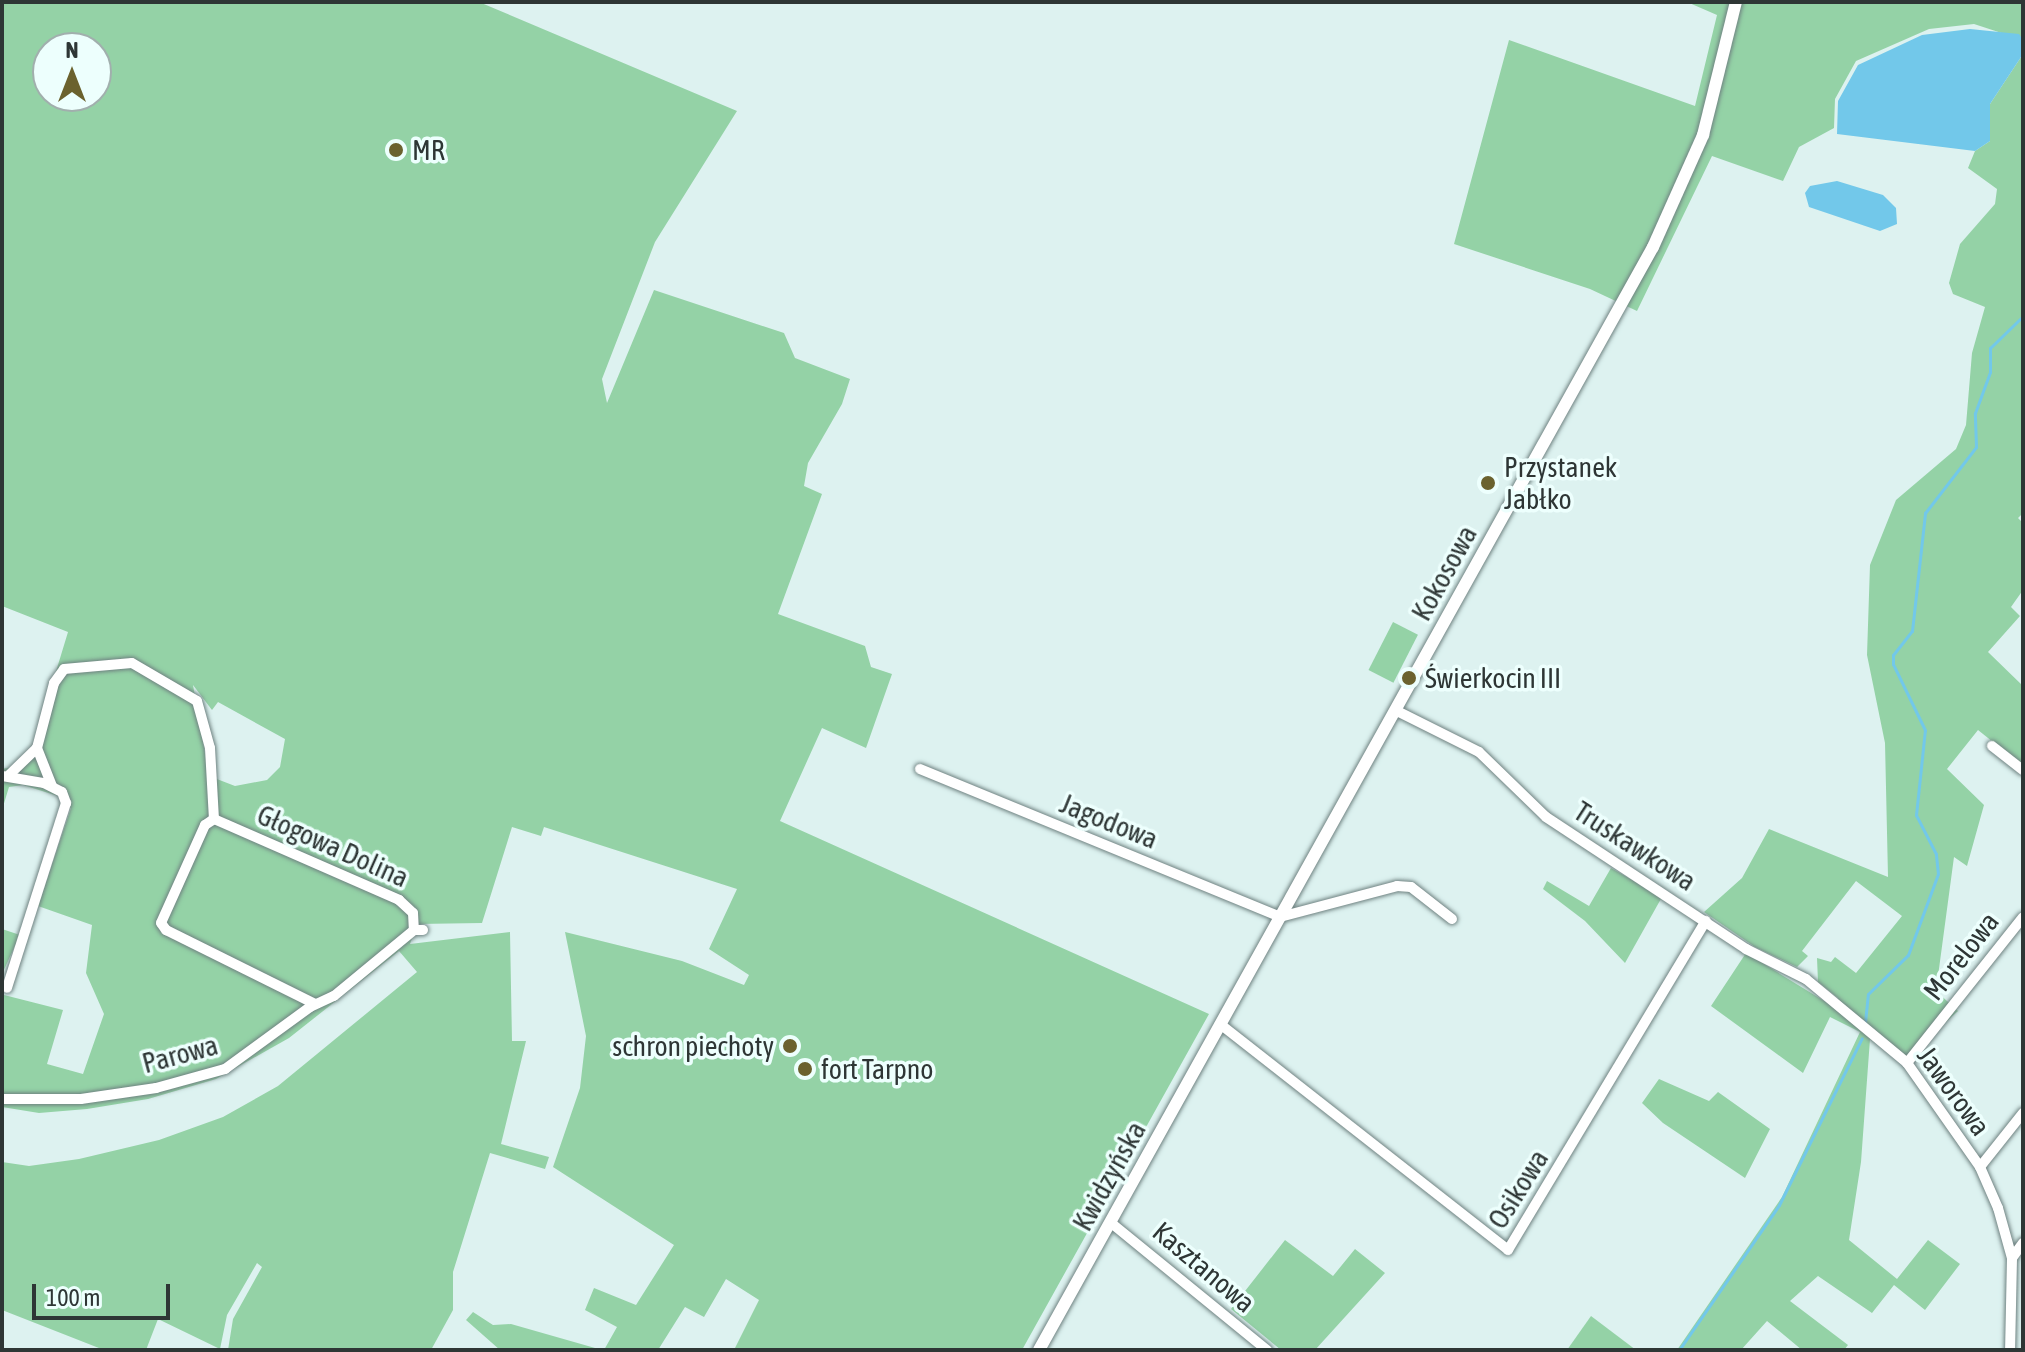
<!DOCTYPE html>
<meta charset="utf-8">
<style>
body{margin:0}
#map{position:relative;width:2025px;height:1352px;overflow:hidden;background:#ddf2f0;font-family:"Asap Condensed",sans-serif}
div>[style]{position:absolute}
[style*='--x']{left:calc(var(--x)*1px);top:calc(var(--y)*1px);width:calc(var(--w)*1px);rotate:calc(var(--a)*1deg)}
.green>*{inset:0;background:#94d2a6;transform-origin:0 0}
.water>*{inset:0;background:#72c8ea}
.stream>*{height:3px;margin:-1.5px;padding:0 1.5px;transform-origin:1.5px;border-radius:1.5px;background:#72c8ea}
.roads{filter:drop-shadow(0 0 2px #6f8281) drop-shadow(0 0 2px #6f8281)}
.minor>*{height:10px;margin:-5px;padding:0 5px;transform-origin:5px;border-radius:5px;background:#fff}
.major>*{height:12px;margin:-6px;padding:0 6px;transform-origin:6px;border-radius:6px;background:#fff}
.dots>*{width:22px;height:22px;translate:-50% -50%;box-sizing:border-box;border:4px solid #edfffd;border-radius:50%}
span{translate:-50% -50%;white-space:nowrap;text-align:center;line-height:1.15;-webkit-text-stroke:7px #edfffd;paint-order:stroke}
.poi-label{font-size:28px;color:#2e3635}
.left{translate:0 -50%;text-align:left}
.right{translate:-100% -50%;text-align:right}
.street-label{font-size:28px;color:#2e3635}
.frame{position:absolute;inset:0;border:4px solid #2e3635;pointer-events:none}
.north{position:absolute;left:32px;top:32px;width:80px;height:80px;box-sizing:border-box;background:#edfffd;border:2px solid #a1afad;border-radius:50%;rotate:0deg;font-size:22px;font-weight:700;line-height:32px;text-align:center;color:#2e3635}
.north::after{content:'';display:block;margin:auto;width:28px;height:36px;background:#6b622e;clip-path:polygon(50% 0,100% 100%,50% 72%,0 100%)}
.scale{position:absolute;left:32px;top:1284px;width:138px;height:36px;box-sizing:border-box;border:4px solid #2e3635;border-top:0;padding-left:10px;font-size:24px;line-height:28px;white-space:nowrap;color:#2e3635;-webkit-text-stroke:6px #edfffd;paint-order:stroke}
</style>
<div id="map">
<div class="green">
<div style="clip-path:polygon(evenodd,2px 2px,479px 2px,737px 111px,655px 242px,602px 379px,607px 403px,654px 290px,784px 333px,795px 358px,850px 379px,842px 404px,808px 463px,804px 486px,822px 494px,778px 614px,865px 646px,871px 667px,892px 674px,866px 748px,822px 728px,780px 821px,1209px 1014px,1022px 1350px,734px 1350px,759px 1300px,726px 1279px,704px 1317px,685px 1307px,658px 1350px,604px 1350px,617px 1327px,585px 1310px,594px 1288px,636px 1305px,674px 1245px,553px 1167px,580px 1088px,586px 1036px,565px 932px,682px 961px,744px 985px,749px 975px,709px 949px,737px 889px,544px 827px,541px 836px,512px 827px,482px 923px,417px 924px,410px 944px,510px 932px,512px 1041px,526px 1041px,501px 1144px,549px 1157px,545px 1169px,490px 1153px,453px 1272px,453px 1310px,431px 1350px,228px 1350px,233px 1319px,262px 1267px,257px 1263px,227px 1315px,220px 1349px,158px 1319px,146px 1350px,104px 1350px,2px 1310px,2px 1162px,29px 1166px,79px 1159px,159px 1140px,223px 1117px,278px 1086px,417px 972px,399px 951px,289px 1038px,216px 1079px,148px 1099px,87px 1109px,39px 1113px,2px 1107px,4px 995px,63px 1010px,47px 1064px,83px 1074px,104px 1014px,86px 973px,92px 925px,38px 906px,71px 808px,58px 796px,23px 785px,9px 787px,2px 810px,2px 769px,18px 766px,33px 747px,68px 632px,2px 606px,2px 2px,48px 48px,96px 48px,96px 96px,48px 96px,48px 48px,2px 2px,193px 685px,212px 710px,218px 702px,285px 739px,280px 767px,267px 780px,235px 786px,209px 776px,193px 685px)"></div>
<div style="clip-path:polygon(1687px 2px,2014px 2px,2023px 4px,2023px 40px,1974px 24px,1929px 29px,1856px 61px,1835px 99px,1834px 128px,1799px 147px,1783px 181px,1712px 156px,1637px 311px,1590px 289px,1454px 244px,1509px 40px,1695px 106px,1717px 15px)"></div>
<div style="clip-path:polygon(2023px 54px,2023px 513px,2018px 518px,2023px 523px,2023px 590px,2011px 607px,2020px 616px,1988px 652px,2023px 686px,2023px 766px,1978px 730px,1947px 769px,1984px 805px,1967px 866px,1954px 857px,1936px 991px,1958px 1011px,1901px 1063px,1870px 1039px,1861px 1162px,1849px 1240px,1897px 1279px,1928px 1240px,1960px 1264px,1925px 1310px,1894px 1285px,1872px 1313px,1818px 1276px,1790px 1301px,1848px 1345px,1844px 1350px,1802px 1350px,1767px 1321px,1741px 1350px,1677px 1350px,1782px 1197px,1860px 1032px,1830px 1017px,1803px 1073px,1711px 1006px,1746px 953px,1834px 1007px,1838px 998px,1818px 982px,1817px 958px,1831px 962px,1835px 957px,1856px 973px,1902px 916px,1856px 881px,1802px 951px,1808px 956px,1797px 967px,1755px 947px,1704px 912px,1742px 878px,1769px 829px,1888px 877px,1885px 743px,1867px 655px,1870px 565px,1896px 500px,1956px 449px,1966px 425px,1972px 353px,1985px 307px,1953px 294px,1949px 283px,1960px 244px,1995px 204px,1997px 189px,1968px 168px,1975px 151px,1990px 141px,1990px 104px)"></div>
<div style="left:1393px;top:622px;width:28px;height:54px;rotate:27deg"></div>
<div style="clip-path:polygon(1611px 868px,1662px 897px,1625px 963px,1585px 921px,1543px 889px,1547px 881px,1589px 906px)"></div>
<div style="clip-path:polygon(2px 929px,20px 935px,2px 974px)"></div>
<div style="clip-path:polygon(1659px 1079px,1709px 1101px,1718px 1092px,1770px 1129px,1745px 1178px,1663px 1123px,1642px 1103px)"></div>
<div style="clip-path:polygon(1285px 1240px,1333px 1276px,1355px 1249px,1385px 1273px,1315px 1350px,1281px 1350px,1231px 1309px)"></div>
<div style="clip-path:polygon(473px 1312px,493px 1325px,511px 1324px,602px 1350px,500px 1350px,466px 1320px)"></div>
<div style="clip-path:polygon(1591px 1316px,1636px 1350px,1567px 1350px)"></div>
</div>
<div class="water">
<div style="clip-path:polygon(1970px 29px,2019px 34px,2023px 40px,2023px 54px,1990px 104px,1990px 141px,1975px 151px,1837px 134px,1838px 101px,1858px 65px,1922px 35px)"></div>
<div style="clip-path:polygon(1837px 181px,1883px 195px,1896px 208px,1897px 224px,1880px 231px,1809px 207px,1805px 193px,1810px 186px)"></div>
</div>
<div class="stream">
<div style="--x:1865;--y:1022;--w:28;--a:-84"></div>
<div style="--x:1868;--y:994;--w:56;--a:-44.3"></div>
<div style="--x:1908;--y:955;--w:86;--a:-69.7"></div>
<div style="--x:1938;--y:874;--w:20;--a:-96"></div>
<div style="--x:1936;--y:854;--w:44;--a:-117.1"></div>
<div style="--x:1916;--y:815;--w:85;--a:-84"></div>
<div style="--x:1925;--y:730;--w:73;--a:-115.9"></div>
<div style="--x:1893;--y:664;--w:9;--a:-90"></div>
<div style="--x:1893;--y:655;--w:31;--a:-52"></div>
<div style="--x:1912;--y:631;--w:119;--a:-83.7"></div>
<div style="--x:1925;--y:513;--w:83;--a:-52.3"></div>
<div style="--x:1976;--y:447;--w:34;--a:-92"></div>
<div style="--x:1975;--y:413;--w:44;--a:-69.9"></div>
<div style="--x:1990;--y:372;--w:24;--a:-90"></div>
<div style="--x:1990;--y:348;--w:46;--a:-44.1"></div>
<div style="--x:1679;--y:1350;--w:176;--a:-55.4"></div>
<div style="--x:1779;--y:1205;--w:186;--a:-63.6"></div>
</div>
<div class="roads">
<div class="minor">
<div style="--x:1395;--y:710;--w:94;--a:26.6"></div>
<div style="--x:1479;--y:752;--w:93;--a:44.1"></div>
<div style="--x:1546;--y:817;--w:240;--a:33.4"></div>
<div style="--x:1746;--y:949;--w:67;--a:26.6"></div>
<div style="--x:1806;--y:979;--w:131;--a:39.7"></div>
<div style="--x:1907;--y:1063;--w:127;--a:54.9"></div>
<div style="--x:1980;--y:1167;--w:45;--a:66.3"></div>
<div style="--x:1998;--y:1208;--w:52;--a:74.4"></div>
<div style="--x:2012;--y:1258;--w:92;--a:91.2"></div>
<div style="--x:1992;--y:746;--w:39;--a:38"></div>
<div style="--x:37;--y:748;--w:41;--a:68.5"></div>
<div style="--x:920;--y:769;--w:389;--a:22.3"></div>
<div style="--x:1280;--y:917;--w:121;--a:-14.8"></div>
<div style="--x:1397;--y:886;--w:14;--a:4"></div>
<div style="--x:1411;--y:887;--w:52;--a:38"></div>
<div style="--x:9;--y:775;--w:39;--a:-44"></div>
<div style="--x:37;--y:748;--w:67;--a:-75.3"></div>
<div style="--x:54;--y:683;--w:17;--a:-54"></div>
<div style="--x:64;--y:669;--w:68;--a:-5"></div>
<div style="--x:132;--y:663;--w:75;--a:30.3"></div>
<div style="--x:197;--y:701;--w:49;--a:74.5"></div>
<div style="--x:210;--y:748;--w:71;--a:86.8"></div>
<div style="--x:2;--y:776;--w:43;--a:9.5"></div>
<div style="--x:44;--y:783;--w:20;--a:27"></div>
<div style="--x:62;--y:792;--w:12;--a:70"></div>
<div style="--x:66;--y:803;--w:194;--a:107.7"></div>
<div style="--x:214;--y:819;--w:11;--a:146"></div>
<div style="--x:205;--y:825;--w:107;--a:114.2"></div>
<div style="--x:161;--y:923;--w:9;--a:54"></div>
<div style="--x:166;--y:930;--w:166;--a:26.4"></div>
<div style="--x:214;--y:819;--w:202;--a:23.6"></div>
<div style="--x:399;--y:900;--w:19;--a:43"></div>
<div style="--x:413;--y:913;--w:17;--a:87"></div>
<div style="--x:1220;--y:1024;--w:366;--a:38.1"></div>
<div style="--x:1508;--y:1250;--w:384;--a:-59"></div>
<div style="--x:1907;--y:1063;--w:186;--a:-51.5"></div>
<div style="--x:2;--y:1099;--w:79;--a:0"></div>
<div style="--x:81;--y:1099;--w:76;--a:-8.3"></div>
<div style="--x:156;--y:1088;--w:72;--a:-15.4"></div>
<div style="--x:225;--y:1069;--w:105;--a:-36.1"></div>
<div style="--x:310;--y:1007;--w:26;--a:-25"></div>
<div style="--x:334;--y:996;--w:104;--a:-39.5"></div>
<div style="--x:414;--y:930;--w:9;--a:0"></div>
<div style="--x:1980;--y:1167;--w:69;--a:-51.5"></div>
<div style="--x:1110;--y:1222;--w:203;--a:39.2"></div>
<div style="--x:2012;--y:1258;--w:19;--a:-54"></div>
</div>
<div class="major">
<div style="--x:1039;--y:1350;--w:1262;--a:-60.9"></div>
<div style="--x:1653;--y:247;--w:123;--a:-65.9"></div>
<div style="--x:1703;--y:135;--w:137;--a:-76.1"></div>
</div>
</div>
<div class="dots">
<div style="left:396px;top:150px;background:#6b622e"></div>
<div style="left:1488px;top:483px;background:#6b622e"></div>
<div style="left:1409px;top:678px;background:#6b622e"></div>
<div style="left:790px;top:1046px;background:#6b622e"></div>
<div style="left:805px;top:1069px;background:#6b622e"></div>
</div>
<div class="poi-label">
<span class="left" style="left:412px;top:150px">MR</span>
<span class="left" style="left:1504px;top:483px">Przystanek<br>Jabłko</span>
<span class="left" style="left:1425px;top:678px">Świerkocin III</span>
<span class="right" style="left:774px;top:1046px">schron piechoty</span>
<span class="left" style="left:821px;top:1069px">fort Tarpno</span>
</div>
<div class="street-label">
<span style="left:1444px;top:573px;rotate:-61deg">Kokosowa</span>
<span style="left:1109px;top:821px;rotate:22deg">Jagodowa</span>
<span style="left:333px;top:846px;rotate:24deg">Głogowa Dolina</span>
<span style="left:1635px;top:846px;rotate:33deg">Truskawkowa</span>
<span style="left:1961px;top:956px;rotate:-52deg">Morelowa</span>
<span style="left:180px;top:1054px;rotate:-15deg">Parowa</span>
<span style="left:1954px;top:1091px;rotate:54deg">Jaworowa</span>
<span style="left:1109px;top:1176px;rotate:-61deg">Kwidzyńska</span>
<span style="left:1518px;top:1189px;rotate:-58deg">Osikowa</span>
<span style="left:1204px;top:1267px;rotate:40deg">Kasztanowa</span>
</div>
<div class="frame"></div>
<div class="north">N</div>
<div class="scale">100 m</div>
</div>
